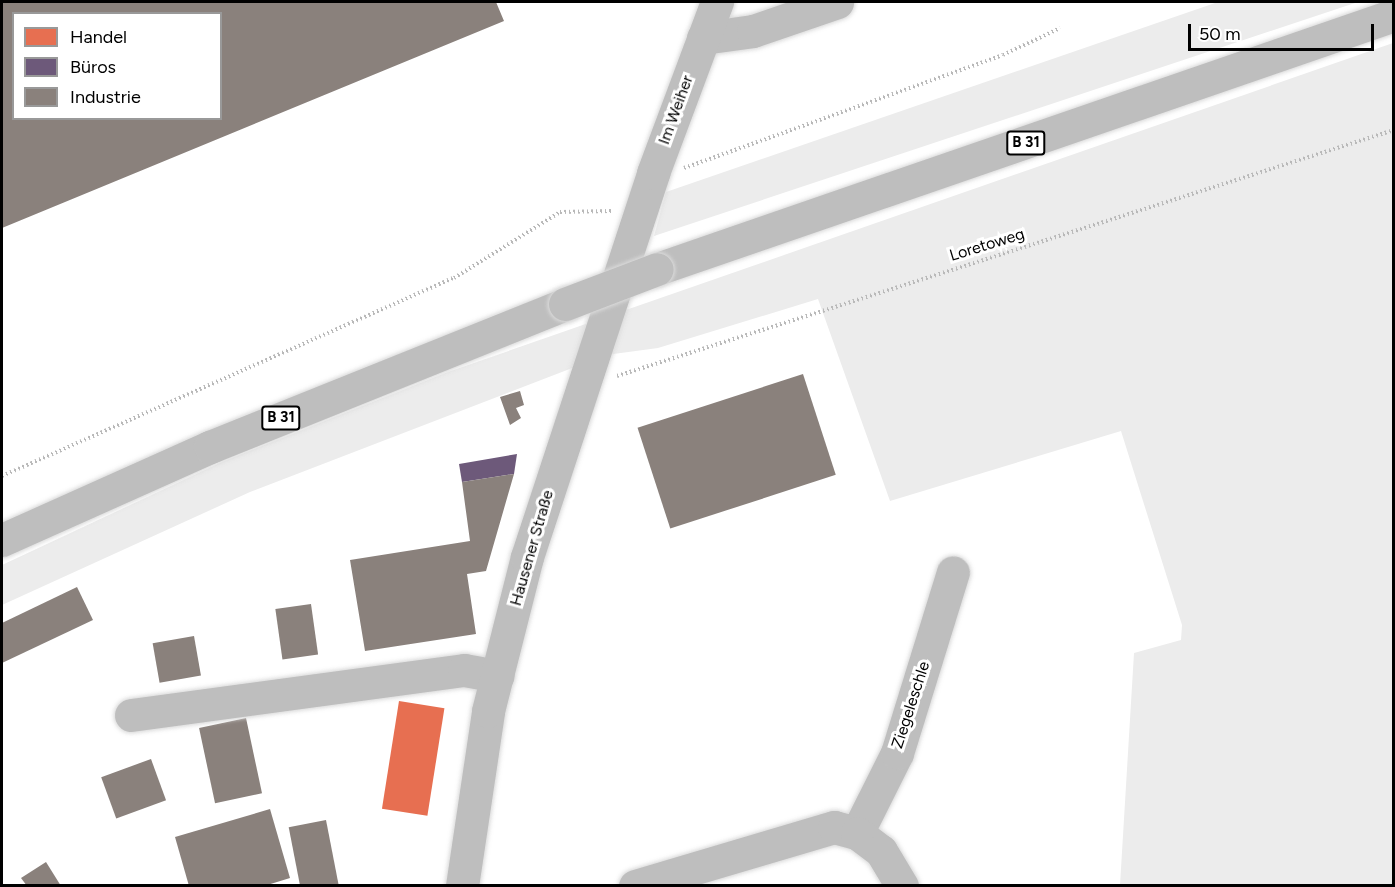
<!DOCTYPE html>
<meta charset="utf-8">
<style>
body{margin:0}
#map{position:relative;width:1395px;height:887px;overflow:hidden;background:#fff;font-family:Figtree,sans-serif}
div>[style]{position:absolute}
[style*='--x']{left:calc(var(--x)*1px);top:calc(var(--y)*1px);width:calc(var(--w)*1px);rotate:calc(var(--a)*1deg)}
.green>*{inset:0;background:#ececec}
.shops>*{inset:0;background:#e76f51;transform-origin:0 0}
.offices>*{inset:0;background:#6d597a}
.industry>*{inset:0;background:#8a817c;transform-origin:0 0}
.path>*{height:4px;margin-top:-2px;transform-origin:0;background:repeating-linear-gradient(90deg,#b9b9b9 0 1.5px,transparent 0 4.5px)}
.roads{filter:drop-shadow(0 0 2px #dbdbdb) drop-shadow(0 0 2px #dbdbdb)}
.minor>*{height:33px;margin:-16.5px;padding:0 16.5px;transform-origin:16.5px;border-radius:16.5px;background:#bebebe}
.highway>*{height:33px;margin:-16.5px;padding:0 16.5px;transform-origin:16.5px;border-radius:16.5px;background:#bebebe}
.bridges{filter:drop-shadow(0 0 2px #dbdbdb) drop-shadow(0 0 2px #dbdbdb)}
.highway-bridge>*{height:33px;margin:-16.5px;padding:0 16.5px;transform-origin:16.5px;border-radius:16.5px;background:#bebebe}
span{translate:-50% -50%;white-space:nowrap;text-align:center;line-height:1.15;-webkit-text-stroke:6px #fff;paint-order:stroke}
.shield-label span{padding:2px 4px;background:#fff;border:2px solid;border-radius:4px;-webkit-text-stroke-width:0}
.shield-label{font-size:15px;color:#000;font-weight:700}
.street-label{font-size:16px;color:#000}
.frame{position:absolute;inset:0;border:3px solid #000;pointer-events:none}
.legend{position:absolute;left:12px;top:12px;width:210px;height:108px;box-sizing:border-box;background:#fff;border:2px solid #999;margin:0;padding:8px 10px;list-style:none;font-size:18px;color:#000}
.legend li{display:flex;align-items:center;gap:12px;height:30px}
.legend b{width:30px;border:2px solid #999}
.scale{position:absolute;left:1188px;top:24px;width:186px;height:27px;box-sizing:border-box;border:3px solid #000;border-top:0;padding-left:8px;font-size:18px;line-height:21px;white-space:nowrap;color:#000;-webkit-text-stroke:4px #fff;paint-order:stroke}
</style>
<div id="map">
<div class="green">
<div style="clip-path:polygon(1218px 2px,1358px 2px,654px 236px,666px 192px)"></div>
<div style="clip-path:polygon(1393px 43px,1393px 885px,1120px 885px,1134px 653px,1181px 640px,1182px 625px,1121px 431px,890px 501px,818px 299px,658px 348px,606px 355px,250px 492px,2px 605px,2px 565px,222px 462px,448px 372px)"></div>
</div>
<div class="shops">
<div style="left:399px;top:701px;width:46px;height:109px;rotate:9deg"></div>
</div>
<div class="offices">
<div style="clip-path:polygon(517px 454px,514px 474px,462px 482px,459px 464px)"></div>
</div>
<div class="industry">
<div style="clip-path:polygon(evenodd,2px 2px,496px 2px,504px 21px,2px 228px,2px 2px,14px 14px,220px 14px,220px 118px,14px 118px,14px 14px)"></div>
<div style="left:803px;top:374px;width:106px;height:174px;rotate:72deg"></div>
<div style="clip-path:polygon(520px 391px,524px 405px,516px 408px,521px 418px,510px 425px,500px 397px)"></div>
<div style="clip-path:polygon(514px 474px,486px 571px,467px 574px,476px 634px,365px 651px,350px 560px,470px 541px,462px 482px)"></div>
<div style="clip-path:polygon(77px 587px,93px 620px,2px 663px,2px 623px)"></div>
<div style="left:311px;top:604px;width:51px;height:36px;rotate:82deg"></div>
<div style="left:194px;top:636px;width:40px;height:42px;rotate:80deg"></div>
<div style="left:246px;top:718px;width:77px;height:48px;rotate:78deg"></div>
<div style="left:151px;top:759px;width:44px;height:53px;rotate:70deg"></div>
<div style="clip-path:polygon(270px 809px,290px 878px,264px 886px,189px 886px,175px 837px)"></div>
<div style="left:326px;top:820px;width:67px;height:38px;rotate:79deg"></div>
<div style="clip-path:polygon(46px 862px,61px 886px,27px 886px,21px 878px)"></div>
</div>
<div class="path">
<div style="--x:684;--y:168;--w:338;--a:-19.5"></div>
<div style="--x:1003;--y:55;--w:63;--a:-25.3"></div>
<div style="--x:617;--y:376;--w:815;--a:-17.57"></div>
<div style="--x:2;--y:476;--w:493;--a:-23.7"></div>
<div style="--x:454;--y:278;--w:125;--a:-31.9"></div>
<div style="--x:560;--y:212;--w:51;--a:-1.1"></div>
</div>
<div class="roads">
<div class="minor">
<div style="--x:703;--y:38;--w:50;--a:-8"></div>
<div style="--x:753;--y:31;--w:89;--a:-19"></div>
<div style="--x:131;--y:715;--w:336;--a:-7.7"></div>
<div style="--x:464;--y:670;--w:34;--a:10"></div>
<div style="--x:857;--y:833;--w:89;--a:-63.4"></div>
<div style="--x:897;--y:753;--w:189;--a:-72.8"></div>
<div style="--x:462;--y:886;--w:177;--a:-81.5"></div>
<div style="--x:488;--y:711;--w:159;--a:-75.8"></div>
<div style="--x:527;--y:557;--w:404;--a:-71.8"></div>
<div style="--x:653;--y:173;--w:183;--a:-69.5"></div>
<div style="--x:635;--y:886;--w:208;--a:-16.5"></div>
<div style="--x:834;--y:827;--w:24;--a:15"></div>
<div style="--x:857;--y:833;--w:30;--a:37"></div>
<div style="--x:881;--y:851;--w:41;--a:59"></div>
</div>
<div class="highway">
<div style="--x:657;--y:269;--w:780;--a:-19.02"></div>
<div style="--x:2;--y:540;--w:228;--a:-24.1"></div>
<div style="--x:210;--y:447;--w:383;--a:-21.9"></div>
</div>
</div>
<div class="bridges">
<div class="highway-bridge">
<div style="--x:565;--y:304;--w:98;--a:-20.8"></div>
</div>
</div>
<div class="shield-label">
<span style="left:1026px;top:143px">B 31</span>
<span style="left:281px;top:418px">B 31</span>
</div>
<div class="street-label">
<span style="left:676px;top:110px;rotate:-70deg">Im Weiher</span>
<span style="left:987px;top:245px;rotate:-17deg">Loretoweg</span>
<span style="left:532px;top:548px;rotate:-74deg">Hausener Straße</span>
<span style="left:911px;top:705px;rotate:-72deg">Ziegeleschle</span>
</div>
<div class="frame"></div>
<ul class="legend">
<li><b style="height:16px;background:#e76f51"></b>Handel</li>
<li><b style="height:16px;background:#6d597a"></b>Büros</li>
<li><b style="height:16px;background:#8a817c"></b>Industrie</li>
</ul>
<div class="scale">50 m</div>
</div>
